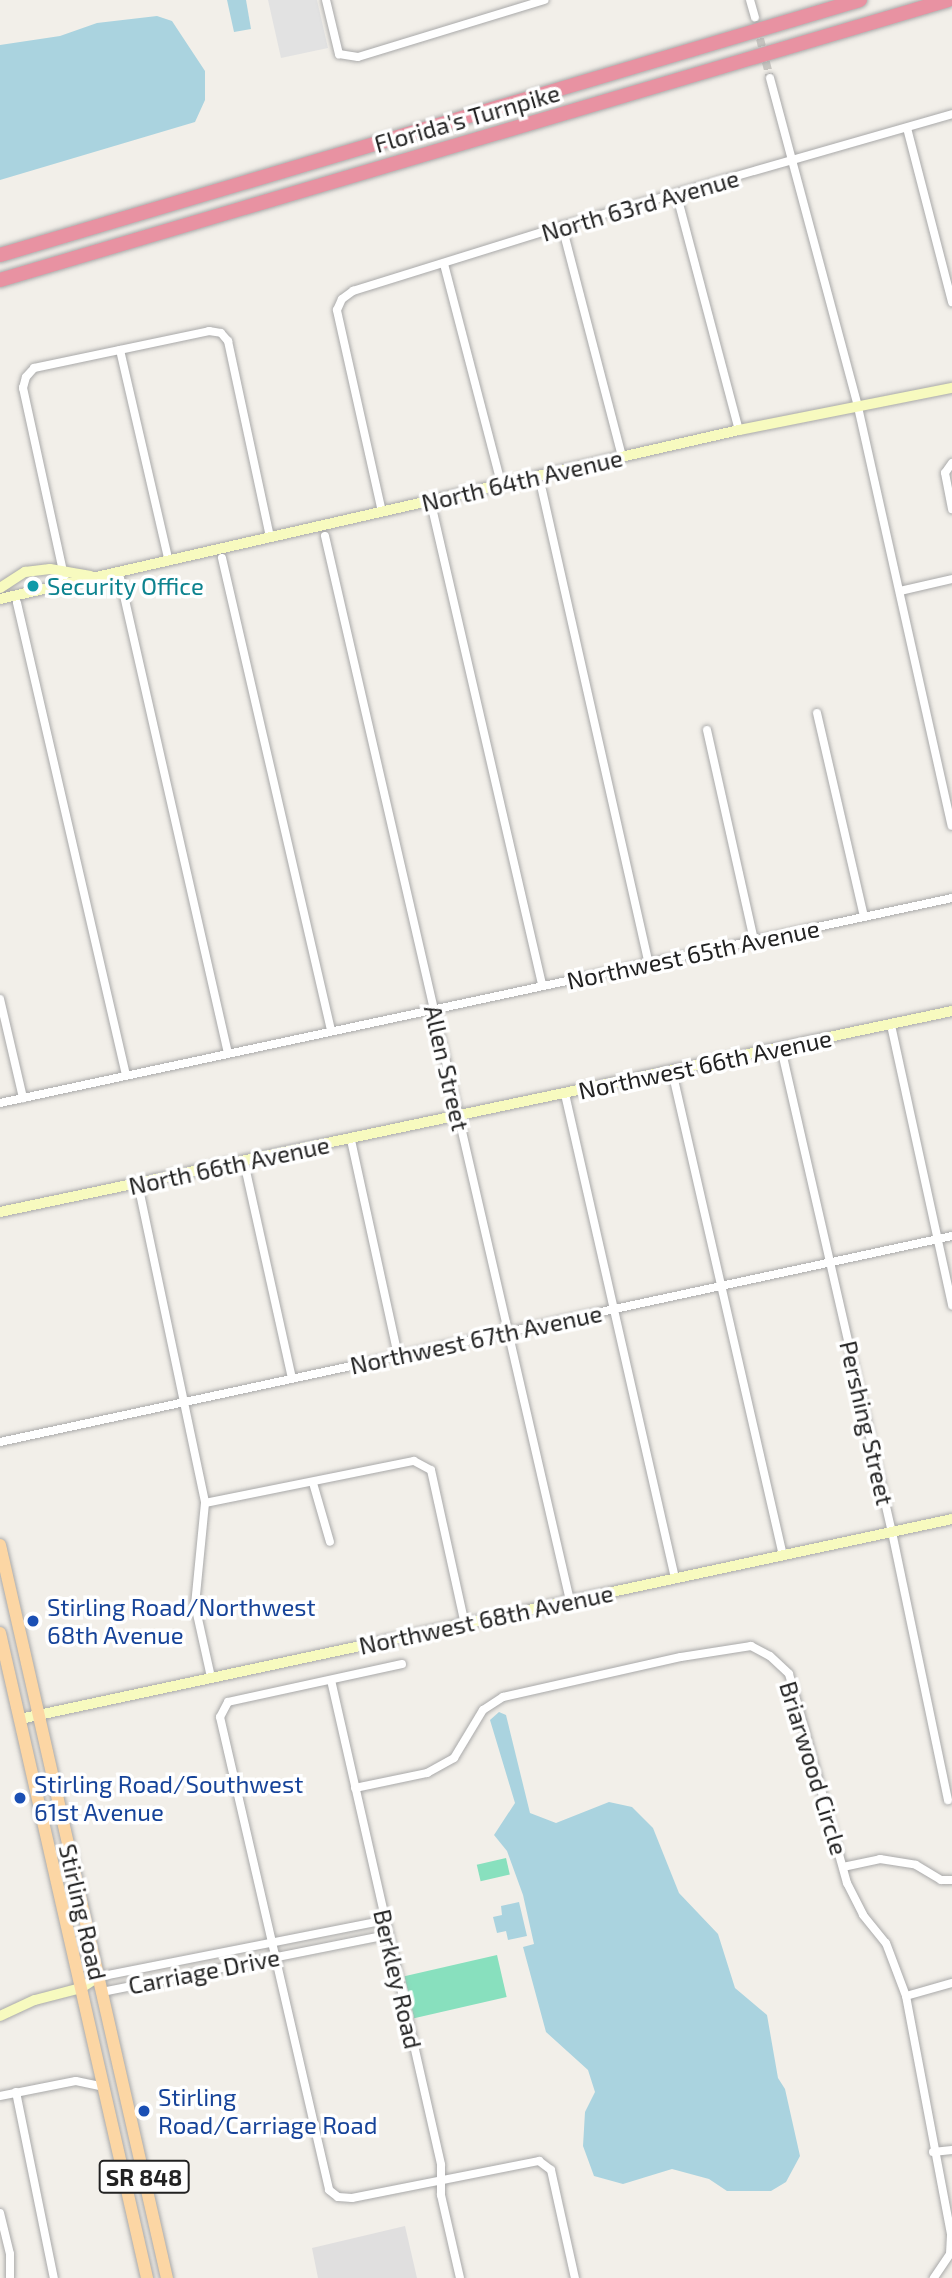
<!DOCTYPE html>
<style>
body{margin:0}
#map{position:relative;width:952px;height:2278px;overflow:hidden;background:#f2efe9;font-family:"Exo 2",sans-serif}
div>[style]{position:absolute}
[style*='--x']{left:calc(var(--x)*1px);top:calc(var(--y)*1px);width:calc(var(--w)*1px);rotate:calc(var(--a)*1deg)}
.residential>*{inset:0;background:#e0dfdf}
.pitch>*{inset:0;background:#88e0be;transform-origin:0 0}
.parking>*{inset:0;background:#e2e2e2}
.water>*{inset:0;background:#aad3df}
.street-tunnel>*{height:8px;margin-top:-4px;transform-origin:0;background:repeating-linear-gradient(90deg,#c8c6c1 0 8px,transparent 0 12px)}
.roads{filter:drop-shadow(0 0 2px #a9a9a9) drop-shadow(0 0 2px #a9a9a9)}
.street>*{height:8px;margin:-4px;padding:0 4px;transform-origin:4px;border-radius:4px;background:#fff}
.secondary>*{height:10px;margin:-5px;padding:0 5px;transform-origin:5px;border-radius:5px;background:#f7fabf}
.primary>*{height:12px;margin:-6px;padding:0 6px;transform-origin:6px;border-radius:6px;background:#fcd6a4}
.highway>*{height:14px;margin:-7px;padding:0 7px;transform-origin:7px;border-radius:7px;background:#e892a2}
.dots>*{width:19px;height:19px;translate:-50% -50%;box-sizing:border-box;border:4px solid #fff;border-radius:50%}
span{translate:-50% -50%;white-space:nowrap;text-align:center;line-height:1.15;-webkit-text-stroke:7px #fff;paint-order:stroke}
.shield-label span{padding:2px 5px;background:#fff;border:2px solid;border-radius:5px;-webkit-text-stroke-width:0}
.shield-label{font-size:23px;color:#222;font-weight:700}
.street-label{font-size:24px;color:#222}
.culture-label{font-size:24px;color:#0d838f}
.left{translate:0 -50%;text-align:left}
.transit-label{font-size:24px;color:#164399}
</style>
<div id="map">
<div class="residential">
<div style="clip-path:polygon(405px 2226px,417px 2278px,318px 2278px,312px 2248px)"></div>
</div>
<div class="pitch">
<div style="left:506px;top:1858px;width:17px;height:30px;rotate:77deg"></div>
<div style="left:497px;top:1955px;width:43px;height:95px;rotate:77deg"></div>
</div>
<div class="parking">
<div style="clip-path:polygon(268px 0,317px 0,328px 48px,281px 58px)"></div>
</div>
<div class="water">
<div style="clip-path:polygon(227px 0,246px 0,251px 29px,234px 32px)"></div>
<div style="clip-path:polygon(157px 16px,172px 21px,205px 71px,205px 100px,195px 122px,0 180px,0 45px,60px 36px,97px 23px)"></div>
<div style="clip-path:polygon(499px 1712px,506px 1715px,530px 1813px,556px 1823px,609px 1802px,632px 1807px,653px 1828px,679px 1893px,718px 1934px,735px 1988px,767px 2015px,778px 2078px,785px 2089px,800px 2156px,786px 2182px,771px 2191px,727px 2191px,709px 2179px,672px 2169px,623px 2184px,594px 2176px,583px 2146px,585px 2112px,595px 2092px,588px 2070px,546px 2032px,523px 1947px,534px 1944px,523px 1895px,507px 1851px,494px 1835px,515px 1803px,490px 1720px)"></div>
<div style="clip-path:polygon(519px 1902px,527px 1936px,508px 1940px,506px 1931px,497px 1933px,493px 1917px,502px 1915px,501px 1906px)"></div>
</div>
<div class="street-tunnel">
<div style="--x:757;--y:27;--w:53;--a:75.7"></div>
</div>
<div class="roads">
<div class="street">
<div style="--x:326;--y:0;--w:56;--a:76.5"></div>
<div style="--x:339;--y:54;--w:19;--a:9"></div>
<div style="--x:358;--y:57;--w:195;--a:-17"></div>
<div style="--x:750;--y:0;--w:18;--a:74"></div>
<div style="--x:770;--y:78;--w:341;--a:75"></div>
<div style="--x:858;--y:407;--w:429;--a:77.4"></div>
<div style="--x:907;--y:128;--w:180;--a:75.5"></div>
<div style="--x:677;--y:196;--w:242;--a:75.2"></div>
<div style="--x:562;--y:226;--w:238;--a:75.4"></div>
<div style="--x:444;--y:264;--w:229;--a:75.4"></div>
<div style="--x:120;--y:350;--w:213;--a:77"></div>
<div style="--x:952;--y:463;--w:12;--a:125"></div>
<div style="--x:945;--y:473;--w:37;--a:79"></div>
<div style="--x:542;--y:490;--w:485;--a:77.3"></div>
<div style="--x:382;--y:512;--w:207;--a:-102.6"></div>
<div style="--x:337;--y:310;--w:12;--a:-66"></div>
<div style="--x:342;--y:299;--w:14;--a:-36"></div>
<div style="--x:353;--y:291;--w:219;--a:-17.3"></div>
<div style="--x:562;--y:226;--w:406;--a:-16"></div>
<div style="--x:433;--y:512;--w:486;--a:77"></div>
<div style="--x:325;--y:536;--w:1093;--a:77.04"></div>
<div style="--x:222;--y:558;--w:485;--a:77"></div>
<div style="--x:120;--y:578;--w:487;--a:77.2"></div>
<div style="--x:66;--y:585;--w:202;--a:-102.3"></div>
<div style="--x:23;--y:388;--w:11;--a:-75"></div>
<div style="--x:26;--y:377;--w:12;--a:-48"></div>
<div style="--x:34;--y:368;--w:179;--a:-11.9"></div>
<div style="--x:209;--y:331;--w:12;--a:9"></div>
<div style="--x:221;--y:333;--w:11;--a:49"></div>
<div style="--x:228;--y:341;--w:200;--a:77.9"></div>
<div style="--x:900;--y:591;--w:53;--a:-13"></div>
<div style="--x:17;--y:603;--w:485;--a:77"></div>
<div style="--x:817;--y:713;--w:209;--a:77"></div>
<div style="--x:707;--y:730;--w:215;--a:77.4"></div>
<div style="--x:0;--y:999;--w:102;--a:76.9"></div>
<div style="--x:891;--y:1025;--w:287;--a:77.7"></div>
<div style="--x:781;--y:1048;--w:497;--a:77.1"></div>
<div style="--x:892;--y:1532;--w:274;--a:78.2"></div>
<div style="--x:672;--y:1071;--w:497;--a:77.1"></div>
<div style="--x:565;--y:1094;--w:495;--a:77.2"></div>
<div style="--x:0;--y:1103;--w:974;--a:-12.15"></div>
<div style="--x:351;--y:1140;--w:220;--a:77.7"></div>
<div style="--x:244;--y:1162;--w:221;--a:77.5"></div>
<div style="--x:138;--y:1184;--w:326;--a:78.1"></div>
<div style="--x:205;--y:1503;--w:102;--a:95.6"></div>
<div style="--x:195;--y:1605;--w:74;--a:77.5"></div>
<div style="--x:0;--y:1442;--w:974;--a:-12.21"></div>
<div style="--x:313;--y:1483;--w:61;--a:73.9"></div>
<div style="--x:205;--y:1503;--w:213;--a:-11.4"></div>
<div style="--x:414;--y:1461;--w:19;--a:28"></div>
<div style="--x:431;--y:1470;--w:159;--a:77.6"></div>
<div style="--x:402;--y:1664;--w:178;--a:167.7"></div>
<div style="--x:228;--y:1702;--w:17;--a:118"></div>
<div style="--x:220;--y:1717;--w:485;--a:77"></div>
<div style="--x:329;--y:2190;--w:11;--a:38"></div>
<div style="--x:338;--y:2197;--w:14;--a:4"></div>
<div style="--x:352;--y:2198;--w:191;--a:-11.2"></div>
<div style="--x:539;--y:2161;--w:15;--a:37"></div>
<div style="--x:551;--y:2170;--w:111;--a:77.5"></div>
<div style="--x:331;--y:1680;--w:497;--a:77.2"></div>
<div style="--x:441;--y:2165;--w:30;--a:90"></div>
<div style="--x:441;--y:2195;--w:85;--a:77.1"></div>
<div style="--x:355;--y:1788;--w:74;--a:-11.8"></div>
<div style="--x:427;--y:1773;--w:31;--a:-29"></div>
<div style="--x:454;--y:1758;--w:56;--a:-58.9"></div>
<div style="--x:483;--y:1710;--w:24;--a:-33"></div>
<div style="--x:503;--y:1697;--w:182;--a:-12.7"></div>
<div style="--x:681;--y:1657;--w:71;--a:-8.9"></div>
<div style="--x:751;--y:1646;--w:21;--a:28"></div>
<div style="--x:770;--y:1656;--w:26;--a:43"></div>
<div style="--x:789;--y:1674;--w:217;--a:74.5"></div>
<div style="--x:847;--y:1883;--w:36;--a:63"></div>
<div style="--x:863;--y:1915;--w:36;--a:51"></div>
<div style="--x:886;--y:1943;--w:57;--a:69.3"></div>
<div style="--x:906;--y:1996;--w:243;--a:79.3"></div>
<div style="--x:951;--y:2235;--w:19;--a:93"></div>
<div style="--x:950;--y:2254;--w:29;--a:124"></div>
<div style="--x:843;--y:1867;--w:38;--a:-12"></div>
<div style="--x:880;--y:1859;--w:36;--a:9"></div>
<div style="--x:916;--y:1865;--w:29;--a:31"></div>
<div style="--x:941;--y:1880;--w:11;--a:0"></div>
<div style="--x:98;--y:1977;--w:293;--a:-11.2"></div>
<div style="--x:102;--y:1992;--w:291;--a:-11.3"></div>
<div style="--x:906;--y:1996;--w:48;--a:-15.8"></div>
<div style="--x:16;--y:2092;--w:190;--a:78.5"></div>
<div style="--x:0;--y:2096;--w:77;--a:-11.2"></div>
<div style="--x:76;--y:2081;--w:29;--a:12"></div>
<div style="--x:933;--y:2152;--w:19;--a:-6"></div>
<div style="--x:0;--y:2213;--w:42;--a:76.3"></div>
<div style="--x:10;--y:2254;--w:24;--a:90"></div>
</div>
<div class="secondary">
<div style="--x:0;--y:588;--w:30;--a:-33"></div>
<div style="--x:25;--y:572;--w:25;--a:-7"></div>
<div style="--x:50;--y:569;--w:41;--a:9.9"></div>
<div style="--x:0;--y:599;--w:758;--a:-12.88"></div>
<div style="--x:739;--y:430;--w:217;--a:-11.2"></div>
<div style="--x:0;--y:1212;--w:973;--a:-11.92"></div>
<div style="--x:20;--y:1719;--w:953;--a:-12.11"></div>
<div style="--x:0;--y:2016;--w:38;--a:-25"></div>
<div style="--x:35;--y:2000;--w:48;--a:-14.6"></div>
<div style="--x:81;--y:1988;--w:20;--a:-33"></div>
</div>
<div class="primary">
<div style="--x:0;--y:1545;--w:752;--a:77.17"></div>
<div style="--x:0;--y:1633;--w:662;--a:77.16"></div>
</div>
<div class="highway">
<div style="--x:0;--y:255;--w:897;--a:-16.52"></div>
<div style="--x:0;--y:280;--w:988;--a:-16.45"></div>
</div>
</div>
<div class="dots">
<div style="left:33px;top:586px;background:#0f9aa8"></div>
<div style="left:33px;top:1621px;background:#1a4fb4"></div>
<div style="left:20px;top:1798px;background:#1a4fb4"></div>
<div style="left:144px;top:2111px;background:#1a4fb4"></div>
</div>
<div class="shield-label">
<span style="left:144px;top:2177px">SR 848</span>
</div>
<div class="street-label">
<span style="left:467px;top:118px;rotate:-16deg">Florida's Turnpike</span>
<span style="left:640px;top:205px;rotate:-16deg">North 63rd Avenue</span>
<span style="left:522px;top:480px;rotate:-13deg">North 64th Avenue</span>
<span style="left:693px;top:954px;rotate:-12deg">Northwest 65th Avenue</span>
<span style="left:705px;top:1064px;rotate:-12deg">Northwest 66th Avenue</span>
<span style="left:447px;top:1068px;rotate:77deg">Allen Street</span>
<span style="left:229px;top:1165px;rotate:-12deg">North 66th Avenue</span>
<span style="left:476px;top:1339px;rotate:-12deg">Northwest 67th Avenue</span>
<span style="left:867px;top:1423px;rotate:77deg">Pershing Street</span>
<span style="left:486px;top:1619px;rotate:-12deg">Northwest 68th Avenue</span>
<span style="left:814px;top:1768px;rotate:73deg">Briarwood Circle</span>
<span style="left:83px;top:1912px;rotate:77deg">Stirling Road</span>
<span style="left:204px;top:1971px;rotate:-11deg">Carriage Drive</span>
<span style="left:398px;top:1979px;rotate:77deg">Berkley Road</span>
</div>
<div class="culture-label">
<span class="left" style="left:47px;top:586px">Security Office</span>
</div>
<div class="transit-label">
<span class="left" style="left:47px;top:1621px">Stirling Road/Northwest<br>68th Avenue</span>
<span class="left" style="left:34px;top:1798px">Stirling Road/Southwest<br>61st Avenue</span>
<span class="left" style="left:158px;top:2111px">Stirling<br>Road/Carriage Road</span>
</div>
</div>
